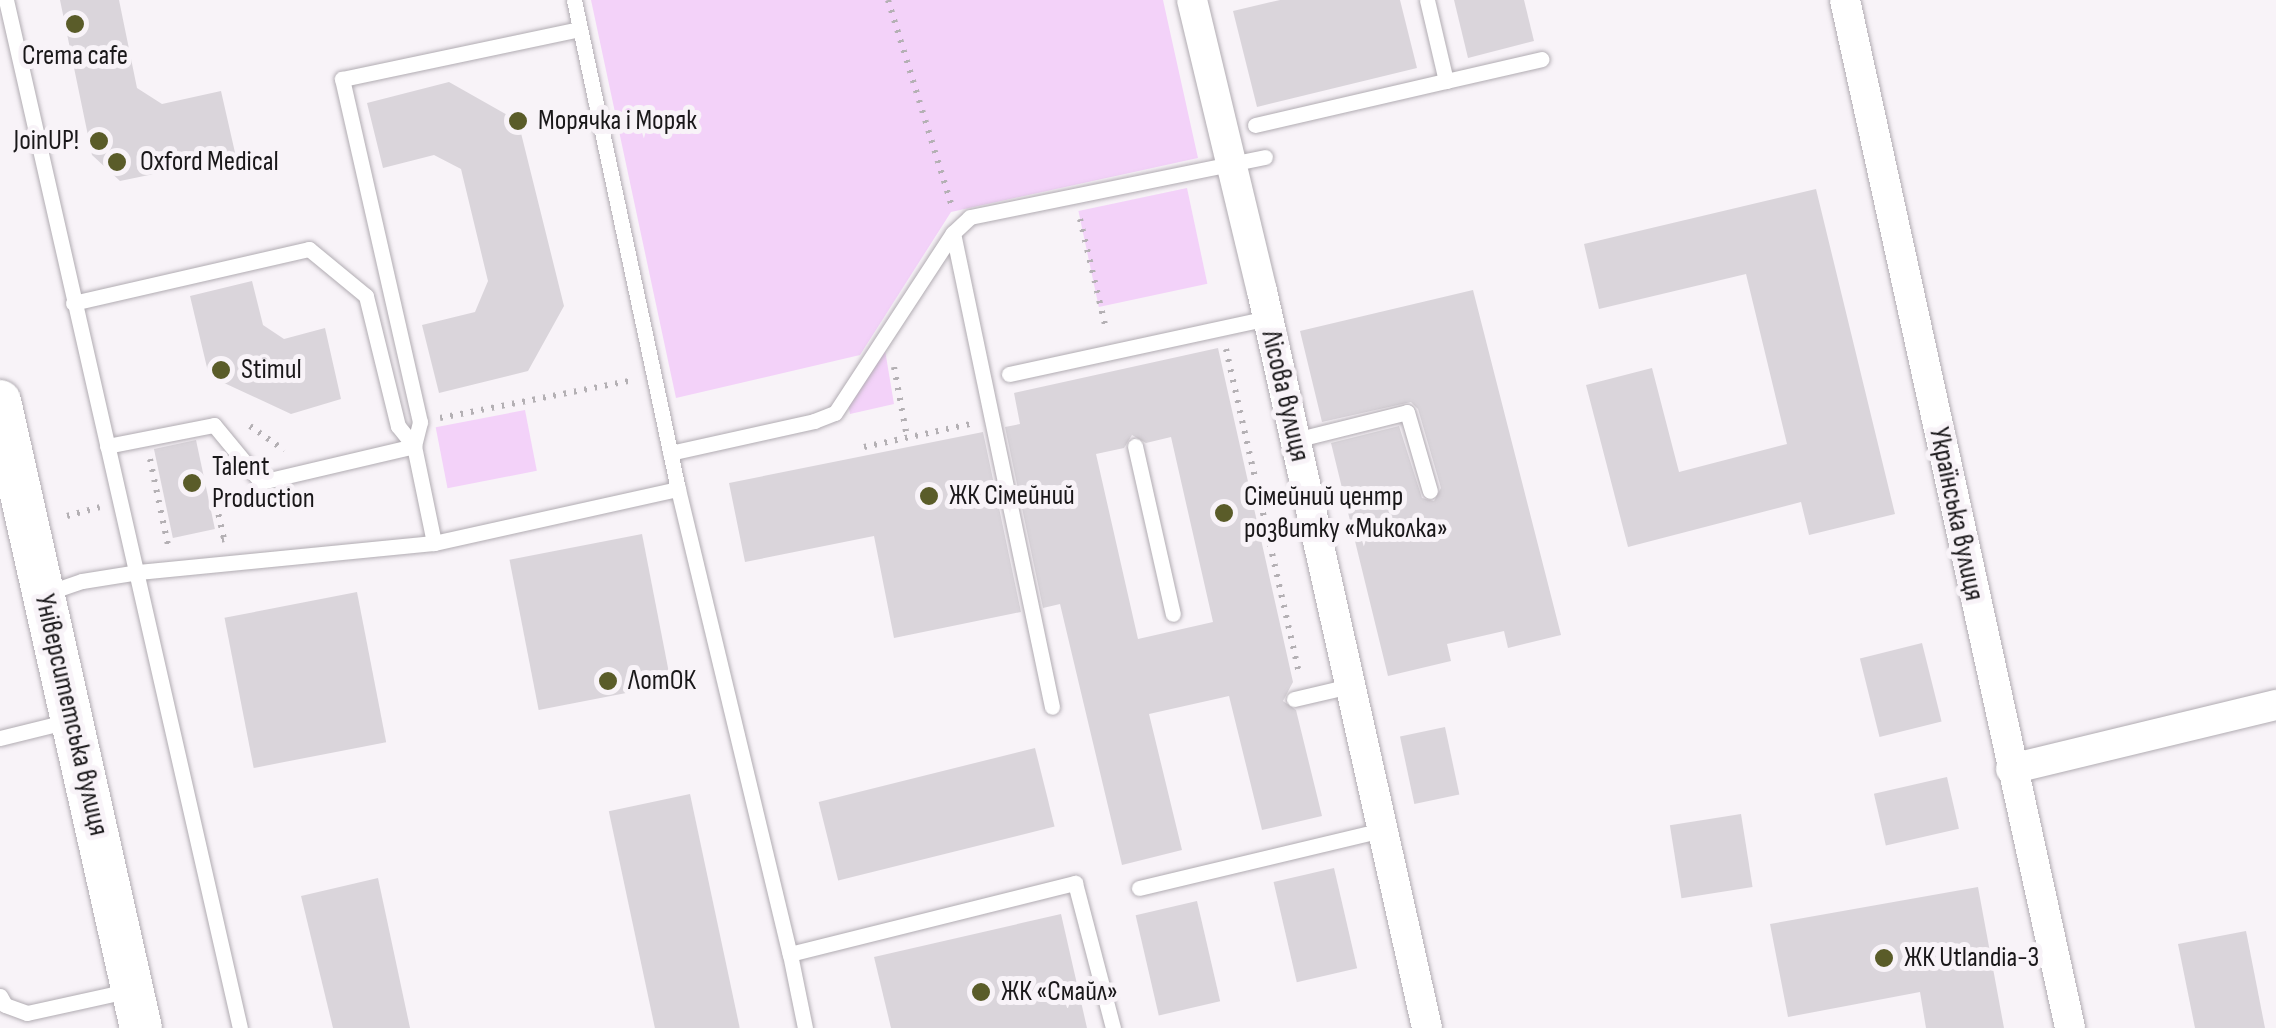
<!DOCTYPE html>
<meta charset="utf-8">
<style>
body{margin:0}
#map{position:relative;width:2276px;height:1028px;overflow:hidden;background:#f8f3f8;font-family:"Sofia Sans Condensed",sans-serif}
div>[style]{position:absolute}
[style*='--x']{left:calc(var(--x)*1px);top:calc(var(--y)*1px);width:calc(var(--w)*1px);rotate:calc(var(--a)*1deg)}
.green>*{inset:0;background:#f3d2f9;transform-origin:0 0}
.building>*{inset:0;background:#dad5db;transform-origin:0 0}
.path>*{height:6px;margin-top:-3px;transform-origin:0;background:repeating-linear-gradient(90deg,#b4b0b4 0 2.5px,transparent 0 10.5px)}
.roads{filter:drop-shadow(0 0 2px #b1acb2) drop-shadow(0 0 2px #b1acb2)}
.service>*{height:15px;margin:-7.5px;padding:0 7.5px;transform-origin:7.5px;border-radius:7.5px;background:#fff}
.minor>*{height:30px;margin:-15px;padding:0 15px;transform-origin:15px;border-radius:15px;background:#fff}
.secondary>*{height:42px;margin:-21px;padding:0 21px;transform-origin:21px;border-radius:21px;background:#fff}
.dots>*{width:28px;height:28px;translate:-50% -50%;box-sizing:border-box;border:5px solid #f8f3f8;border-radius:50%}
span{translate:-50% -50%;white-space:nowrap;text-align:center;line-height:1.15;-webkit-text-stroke:10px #f8f3f8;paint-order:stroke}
.poi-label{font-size:28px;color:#1a181a}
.left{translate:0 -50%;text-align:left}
.right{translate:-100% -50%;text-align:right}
.street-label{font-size:28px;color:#1a181a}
</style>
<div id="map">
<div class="green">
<div style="clip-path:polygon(591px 0,1163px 0,1198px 158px,951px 212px,860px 355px,676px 398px)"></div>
<div style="left:1187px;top:188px;width:98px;height:111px;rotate:78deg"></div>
<div style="clip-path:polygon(885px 350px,894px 404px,850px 414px,848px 403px)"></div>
<div style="left:525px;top:410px;width:62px;height:91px;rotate:79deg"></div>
</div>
<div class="building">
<div style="clip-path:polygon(60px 0,119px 0,137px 88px,162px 104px,221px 91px,236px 157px,120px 181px,92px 155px)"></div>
<div style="clip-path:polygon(1280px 0,1400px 0,1417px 68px,1257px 107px,1233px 11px)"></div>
<div style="clip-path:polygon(1454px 0,1524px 0,1534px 41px,1468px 58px)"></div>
<div style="clip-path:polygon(449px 82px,518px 121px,564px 306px,528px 371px,439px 393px,422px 325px,475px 312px,488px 281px,461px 169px,434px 155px,383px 168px,367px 103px)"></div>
<div style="clip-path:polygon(1816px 189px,1895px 514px,1809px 535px,1801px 502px,1628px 547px,1586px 385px,1652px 368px,1679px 472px,1787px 444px,1746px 274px,1599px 309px,1584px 244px)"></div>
<div style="clip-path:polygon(252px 281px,263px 325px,284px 339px,325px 328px,341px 399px,291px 414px,209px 376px,190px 296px)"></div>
<div style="clip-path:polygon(1473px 290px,1561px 635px,1508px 648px,1504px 631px,1447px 644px,1451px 661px,1388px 676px,1331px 443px,1399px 426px,1422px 498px,1434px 501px,1441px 488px,1418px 409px,1411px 402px,1322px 422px,1300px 331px)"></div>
<div style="clip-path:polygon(evenodd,1218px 348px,1293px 682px,1283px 701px,1296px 710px,1322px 816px,1262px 830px,1229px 696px,1149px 714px,1182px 850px,1122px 865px,1060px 604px,1043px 608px,1005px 427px,1020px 424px,1014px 393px,1218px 348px,1132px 435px,1146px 443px,1171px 437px,1213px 622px,1138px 639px,1096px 454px,1124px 448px,1132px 435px)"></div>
<div style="clip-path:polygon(983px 432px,1021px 612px,894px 638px,874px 536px,745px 562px,729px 483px)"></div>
<div style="left:196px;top:440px;width:91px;height:43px;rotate:78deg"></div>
<div style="left:642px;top:534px;width:153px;height:135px;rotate:79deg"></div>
<div style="left:357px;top:592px;width:153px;height:135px;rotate:79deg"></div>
<div style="left:1922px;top:643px;width:81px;height:64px;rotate:76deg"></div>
<div style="left:1445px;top:727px;width:69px;height:46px;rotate:78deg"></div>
<div style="left:1035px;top:748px;width:81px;height:223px;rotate:76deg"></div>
<div style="left:1947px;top:777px;width:53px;height:75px;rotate:77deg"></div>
<div style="left:690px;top:794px;width:239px;height:83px;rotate:78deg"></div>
<div style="left:1741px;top:814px;width:74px;height:72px;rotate:81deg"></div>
<div style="left:1334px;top:868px;width:103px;height:62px;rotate:77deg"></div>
<div style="clip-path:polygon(378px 878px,410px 1028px,333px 1028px,301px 896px)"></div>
<div style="clip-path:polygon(1978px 887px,2004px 1028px,1926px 1028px,1920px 992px,1788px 1017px,1770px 924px)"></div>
<div style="left:1197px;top:901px;width:103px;height:63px;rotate:77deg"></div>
<div style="clip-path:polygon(1061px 914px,1087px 1028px,891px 1028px,874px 957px)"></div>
<div style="clip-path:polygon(2246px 931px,2265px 1028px,2195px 1028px,2178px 944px)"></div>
</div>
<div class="path">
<div style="--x:888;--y:0;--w:214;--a:72.8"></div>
<div style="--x:1080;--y:219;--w:113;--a:76.7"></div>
<div style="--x:1226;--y:349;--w:332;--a:77.3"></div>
<div style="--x:894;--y:367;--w:71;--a:79.5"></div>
<div style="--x:440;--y:418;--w:198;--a:-11.1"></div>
<div style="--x:250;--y:426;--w:42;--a:35.2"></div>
<div style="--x:864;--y:447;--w:108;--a:-12.2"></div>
<div style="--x:150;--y:459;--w:88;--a:78.2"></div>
<div style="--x:214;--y:494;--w:46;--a:77.5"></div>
<div style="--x:224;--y:539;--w:4;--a:166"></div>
<div style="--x:67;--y:516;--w:34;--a:-15"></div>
</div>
<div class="roads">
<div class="service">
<div style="--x:6;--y:0;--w:1054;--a:77.18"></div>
<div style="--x:574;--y:0;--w:500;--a:78"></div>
<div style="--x:678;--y:489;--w:478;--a:76.5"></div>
<div style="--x:1446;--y:81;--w:98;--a:-12.9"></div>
<div style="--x:1255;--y:125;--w:196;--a:-13"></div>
<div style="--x:1446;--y:81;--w:83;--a:-103.2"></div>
<div style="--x:953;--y:233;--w:484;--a:78.2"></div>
<div style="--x:73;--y:303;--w:242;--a:-12.9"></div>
<div style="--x:309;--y:249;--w:74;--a:39.5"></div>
<div style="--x:366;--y:296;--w:134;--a:76.2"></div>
<div style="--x:398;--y:426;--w:26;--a:51"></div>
<div style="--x:414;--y:446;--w:99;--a:78.3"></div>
<div style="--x:1009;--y:374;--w:265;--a:-12.2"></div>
<div style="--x:1295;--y:440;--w:115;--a:-14"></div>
<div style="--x:1407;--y:412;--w:82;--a:73.8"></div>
<div style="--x:107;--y:446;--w:109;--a:-11.1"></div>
<div style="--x:214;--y:425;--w:74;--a:50.5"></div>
<div style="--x:261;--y:482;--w:157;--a:-13.2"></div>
<div style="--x:414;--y:446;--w:25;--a:-76"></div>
<div style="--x:420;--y:422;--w:352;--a:-102.8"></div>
<div style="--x:342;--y:79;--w:242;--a:-11.9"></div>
<div style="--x:1135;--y:446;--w:172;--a:77.3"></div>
<div style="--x:670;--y:453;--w:148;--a:-12.5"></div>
<div style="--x:814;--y:421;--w:22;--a:-21"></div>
<div style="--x:835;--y:413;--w:215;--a:-56.8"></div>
<div style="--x:953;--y:233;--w:23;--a:-43"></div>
<div style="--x:970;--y:217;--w:301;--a:-11.5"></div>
<div style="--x:47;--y:593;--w:37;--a:-19"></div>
<div style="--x:82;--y:581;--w:57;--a:-9.1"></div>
<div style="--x:138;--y:572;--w:297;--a:-5.6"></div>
<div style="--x:434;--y:543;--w:250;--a:-12.5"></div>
<div style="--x:1294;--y:699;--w:57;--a:-13.1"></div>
<div style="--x:0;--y:738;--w:71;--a:-13.8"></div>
<div style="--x:1139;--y:888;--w:250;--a:-13.4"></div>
<div style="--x:0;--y:996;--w:10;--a:61"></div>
<div style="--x:5;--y:1005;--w:23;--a:20"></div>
<div style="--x:27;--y:1013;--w:107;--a:-12.4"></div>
<div style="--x:805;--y:1028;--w:76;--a:-101.5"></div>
<div style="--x:790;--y:954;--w:294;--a:-14"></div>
<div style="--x:1075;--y:883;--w:150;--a:75.3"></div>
</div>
<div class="minor">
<div style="--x:1192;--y:0;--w:299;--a:76.5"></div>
<div style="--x:1262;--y:291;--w:755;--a:77.38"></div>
<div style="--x:1845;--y:0;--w:1052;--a:77.65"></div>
<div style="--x:2011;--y:769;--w:273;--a:-13.6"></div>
</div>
<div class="secondary">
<div style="--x:0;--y:401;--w:643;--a:77.33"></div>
</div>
</div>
<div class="dots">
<div style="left:75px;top:24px;background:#5a5c29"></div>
<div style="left:518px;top:121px;background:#5a5c29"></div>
<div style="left:99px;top:141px;background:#5a5c29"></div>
<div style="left:117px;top:162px;background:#5a5c29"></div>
<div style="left:221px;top:370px;background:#5a5c29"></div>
<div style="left:192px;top:483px;background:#5a5c29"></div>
<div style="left:929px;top:496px;background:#5a5c29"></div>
<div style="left:1224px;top:513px;background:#5a5c29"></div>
<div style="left:608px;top:681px;background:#5a5c29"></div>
<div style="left:1884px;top:958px;background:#5a5c29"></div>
<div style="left:981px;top:992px;background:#5a5c29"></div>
</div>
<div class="poi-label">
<span style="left:75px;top:56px">Crema cafe</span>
<span class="left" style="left:538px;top:121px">Морячка і Моряк</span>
<span class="right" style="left:79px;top:141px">JoinUP!</span>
<span class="left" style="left:140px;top:162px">Oxford Medical</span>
<span class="left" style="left:241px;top:370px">Stimul</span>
<span class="left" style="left:212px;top:483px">Talent<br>Production</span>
<span class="left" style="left:949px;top:496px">ЖК Сімейний</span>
<span class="left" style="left:1244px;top:513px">Сімейний центр<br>розвитку «Миколка»</span>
<span class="left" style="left:628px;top:681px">ЛотОК</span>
<span class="left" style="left:1904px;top:958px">ЖК Utlandia-3</span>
<span class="left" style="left:1001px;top:992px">ЖК «Смайл»</span>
</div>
<div class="street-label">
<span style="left:1285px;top:396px;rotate:77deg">Лісова вулиця</span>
<span style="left:1956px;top:514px;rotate:78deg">Українська вулиця</span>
<span style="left:71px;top:715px;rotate:77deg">Університетська вулиця</span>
</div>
</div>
